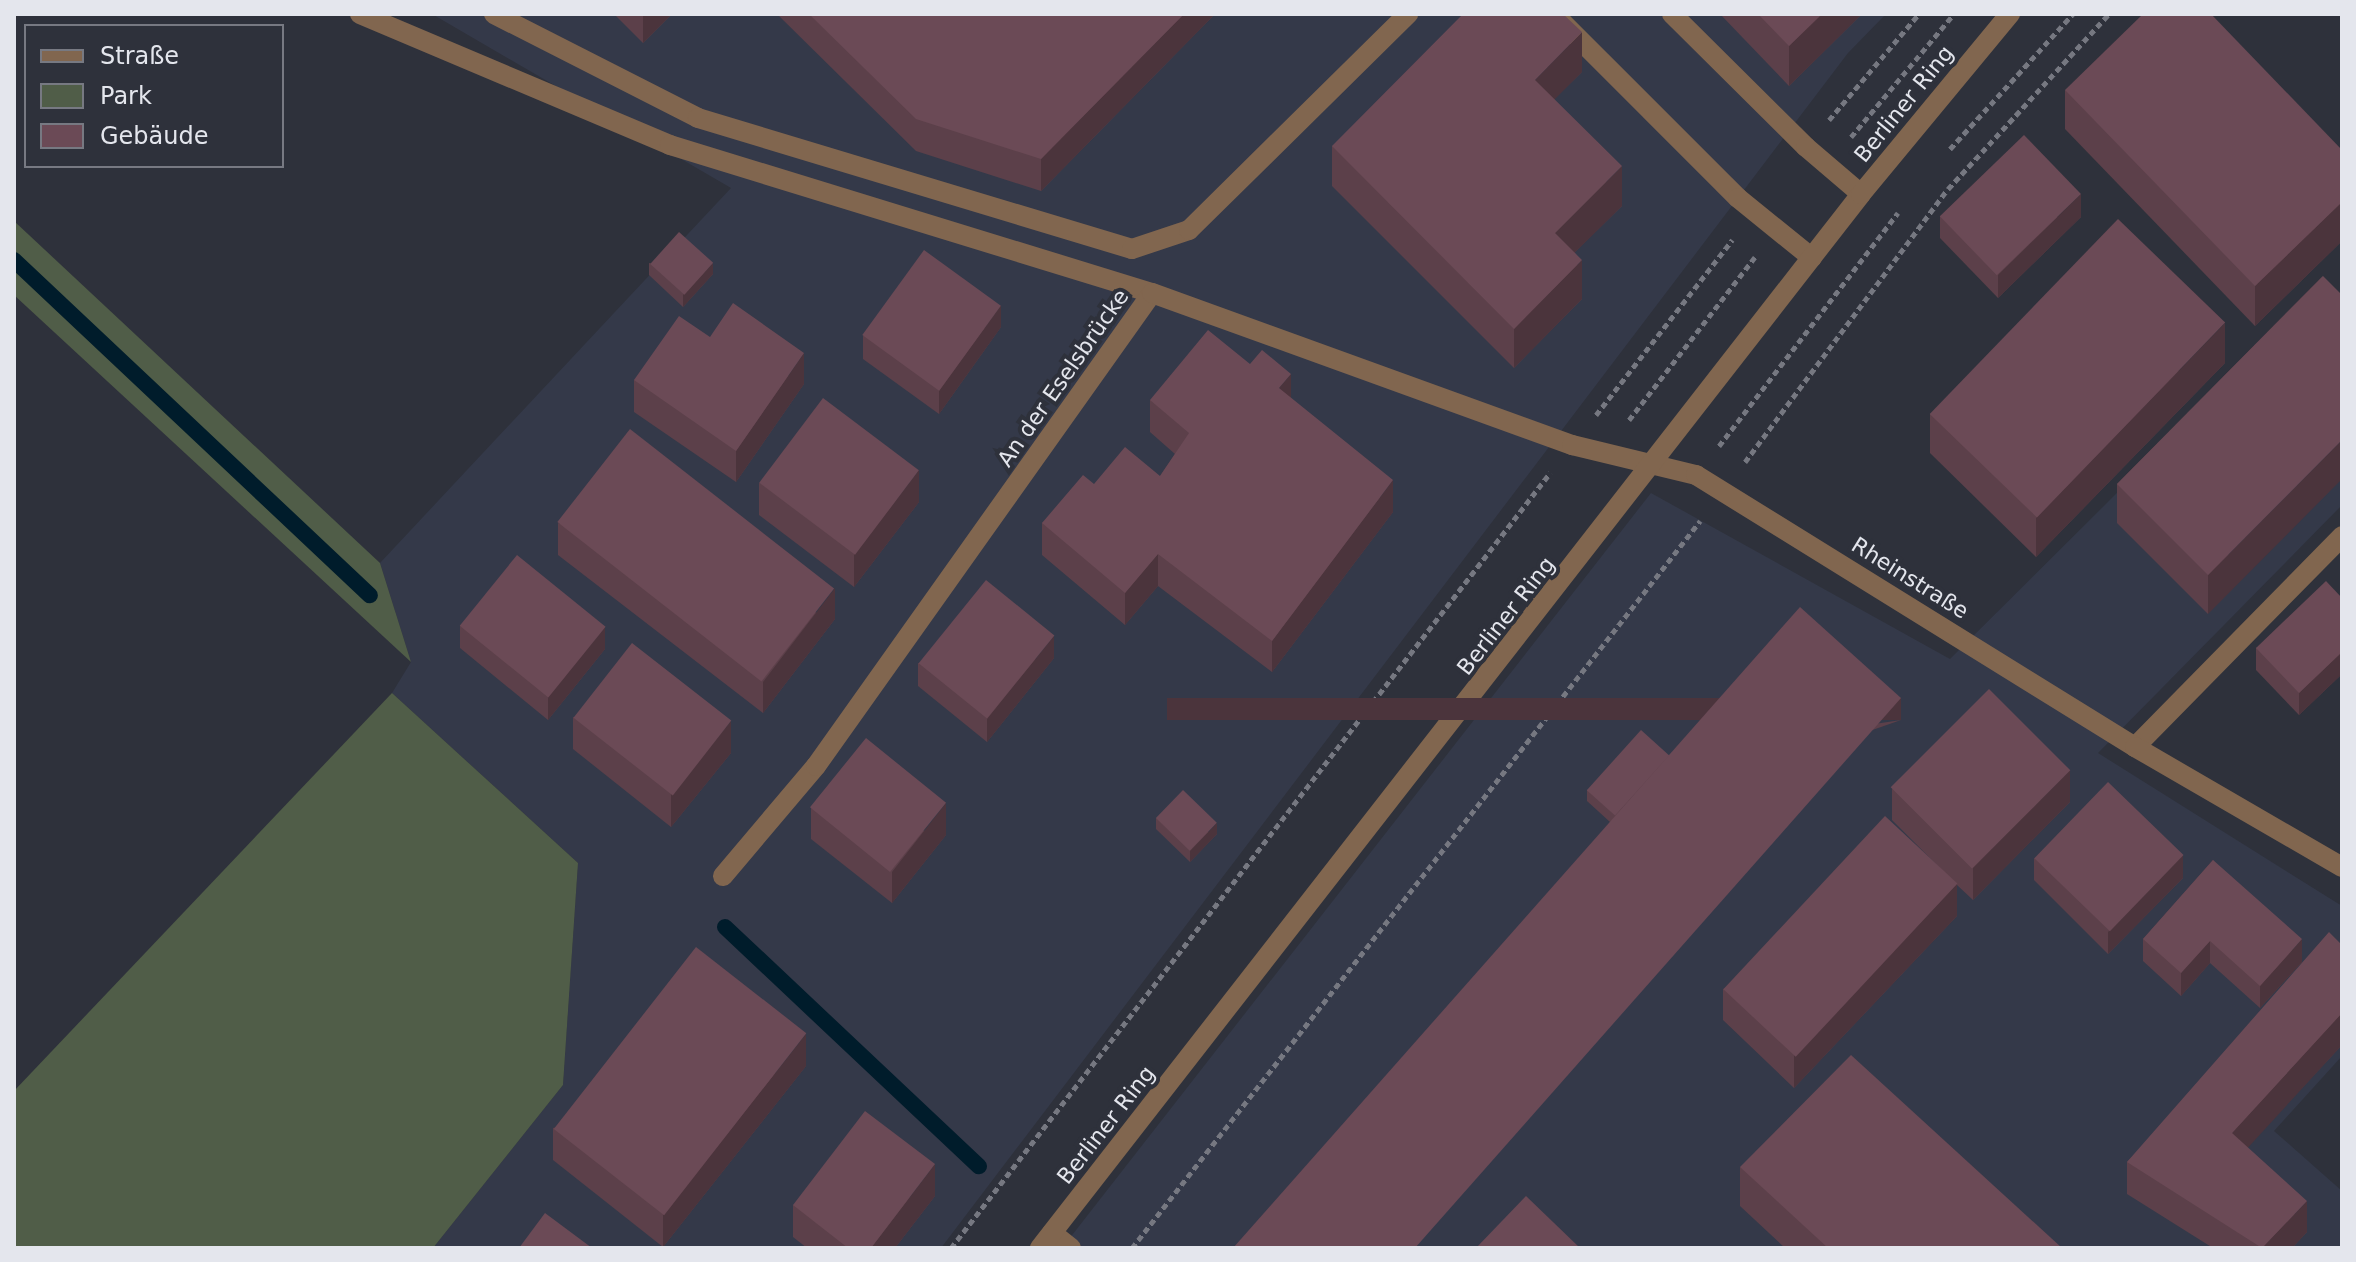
<!DOCTYPE html>
<meta charset="utf-8">
<style>
body{margin:0}
#map{position:relative;width:2356px;height:1262px;overflow:hidden;background:#2e313b;font-family:"DejaVu Sans",sans-serif}
div>[style]{position:absolute}
[style*='--x']{left:calc(var(--x)*1px);top:calc(var(--y)*1px);width:calc(var(--w)*1px);rotate:calc(var(--a)*1deg)}
.built>*{inset:0;background:#343949}
.green>*{inset:0;background:#505d48}
.stream>*{height:16px;margin:-8px;padding:0 8px;transform-origin:8px;border-radius:8px;background:#001c2b}
.path>*{height:5px;margin-top:-2.5px;transform-origin:0;background:repeating-linear-gradient(90deg,#767881 0 6px,transparent 0 10px)}
.service>*{height:20px;margin:-10px;padding:0 10px;transform-origin:10px;border-radius:10px;background:#81664f}
.minor>*{height:20px;margin:-10px;padding:0 10px;transform-origin:10px;border-radius:10px;background:#81664f}
.tertiary>*{height:20px;margin:-10px;padding:0 10px;transform-origin:10px;border-radius:10px;background:#81664f}
.wall>*{inset:0;background:#5c404a}
.shaded-wall>*{inset:0;background:#4b343c;transform-origin:0 0}
.building>*{inset:0;background:#6b4a56;transform-origin:0 0}
span{translate:-50% -50%;white-space:nowrap;text-align:center;line-height:1.15;-webkit-text-stroke:8px #2e313b;paint-order:stroke}
.street-label{font-size:22px;color:#e4e6ed}
.frame{position:absolute;inset:0;border:16px solid #e4e6ed;pointer-events:none}
.legend{position:absolute;left:24px;top:24px;width:260px;height:144px;box-sizing:border-box;background:#2e313b;border:2px solid #777982;margin:0;padding:10px 14px;list-style:none;font-size:24px;color:#e4e6ed}
.legend li{display:flex;align-items:center;gap:16px;height:40px}
.legend b{width:40px;border:2px solid #777982}
</style>
<div id="map">
<div class="built">
<div style="clip-path:polygon(432px 14px,1886px 14px,1848px 53px,941px 1248px,433px 1248px,563px 1085px,578px 863px,392px 693px,411px 662px,380px 563px,731px 188px)"></div>
<div style="clip-path:polygon(2321px 290px,2342px 313px,2342px 505px,2098px 753px,2342px 906px,2342px 1056px,2274px 1131px,2342px 1191px,2342px 1248px,1062px 1248px,1651px 493px,1950px 659px)"></div>
</div>
<div class="green">
<div style="clip-path:polygon(14px 221px,380px 563px,411px 662px,14px 295px)"></div>
<div style="clip-path:polygon(392px 693px,578px 863px,563px 1085px,433px 1248px,14px 1248px,14px 1091px)"></div>
</div>
<div class="stream">
<div style="--x:14;--y:260;--w:489;--a:43.3"></div>
<div style="--x:725;--y:927;--w:349;--a:43.3"></div>
</div>
<div class="path">
<div style="--x:1829;--y:120;--w:139;--a:-49.7"></div>
<div style="--x:1851;--y:137;--w:160;--a:-50.1"></div>
<div style="--x:1950;--y:149;--w:183;--a:-47.7"></div>
<div style="--x:1596;--y:415;--w:222;--a:-52.1"></div>
<div style="--x:1629;--y:420;--w:206;--a:-52.3"></div>
<div style="--x:1719;--y:446;--w:294;--a:-52.5"></div>
<div style="--x:1745;--y:462;--w:340;--a:-53.4"></div>
<div style="--x:1948;--y:189;--w:238;--a:-47.4"></div>
<div style="--x:951;--y:1248;--w:980;--a:-52.3"></div>
<div style="--x:1132;--y:1248;--w:923;--a:-52"></div>
</div>
<div class="service">
<div style="--x:360;--y:14;--w:337;--a:22.9"></div>
<div style="--x:670;--y:145;--w:504;--a:17.07"></div>
<div style="--x:494;--y:14;--w:229;--a:27"></div>
<div style="--x:698;--y:118;--w:453;--a:16.8"></div>
<div style="--x:1132;--y:249;--w:60;--a:-18.4"></div>
<div style="--x:1189;--y:230;--w:308;--a:-44.6"></div>
<div style="--x:1554;--y:14;--w:260;--a:45"></div>
<div style="--x:1738;--y:198;--w:95;--a:39"></div>
<div style="--x:1672;--y:14;--w:189;--a:44.8"></div>
<div style="--x:1806;--y:147;--w:72;--a:40.5"></div>
</div>
<div class="minor">
<div style="--x:2135;--y:747;--w:296;--a:-45.5"></div>
<div style="--x:723;--y:876;--w:144;--a:-49.8"></div>
<div style="--x:816;--y:766;--w:580;--a:-54.61"></div>
<div style="--x:1152;--y:293;--w:447;--a:19.9"></div>
<div style="--x:1572;--y:445;--w:128;--a:13.6"></div>
<div style="--x:1696;--y:475;--w:516;--a:31.78"></div>
<div style="--x:2135;--y:747;--w:239;--a:30.1"></div>
<div style="--x:1052;--y:1233;--w:24;--a:38"></div>
</div>
<div class="tertiary">
<div style="--x:1040;--y:1248;--w:1336;--a:-52.08"></div>
<div style="--x:1861;--y:194;--w:234;--a:-50.4"></div>
</div>
<div class="wall">
<div style="clip-path:polygon(614px 14px,672px 14px,643px 43px)"></div>
<div style="clip-path:polygon(777px 14px,1215px 14px,1041px 191px,916px 151px)"></div>
<div style="clip-path:polygon(1720px 14px,1862px 14px,1789px 86px)"></div>
<div style="clip-path:polygon(1582px 72px,1554px 99px,1622px 206px,1575px 252px,1582px 299px,1514px 368px,1332px 186px,1332px 146px)"></div>
<div style="clip-path:polygon(2065px 90px,2342px 150px,2342px 241px,2255px 326px,2065px 129px)"></div>
<div style="clip-path:polygon(1940px 216px,2081px 217px,1998px 298px,1940px 238px)"></div>
<div style="clip-path:polygon(649px 263px,713px 274px,683px 307px,649px 275px)"></div>
<div style="clip-path:polygon(2323px 276px,2208px 614px,2117px 523px,2117px 484px)"></div>
<div style="clip-path:polygon(1001px 327px,939px 414px,863px 359px,863px 336px)"></div>
<div style="clip-path:polygon(710px 337px,804px 384px,736px 482px,634px 412px,634px 380px)"></div>
<div style="clip-path:polygon(2225px 363px,2036px 557px,1930px 453px,1930px 414px)"></div>
<div style="clip-path:polygon(1291px 398px,1393px 512px,1272px 672px,1158px 586px,1125px 625px,1042px 555px,1042px 523px,1094px 484px,1160px 476px,1175px 454px,1150px 432px,1150px 400px)"></div>
<div style="clip-path:polygon(759px 483px,919px 502px,854px 587px,759px 515px)"></div>
<div style="clip-path:polygon(558px 523px,835px 619px,763px 713px,558px 555px)"></div>
<div style="clip-path:polygon(2342px 598px,2342px 674px,2299px 715px,2256px 670px,2256px 648px)"></div>
<div style="clip-path:polygon(460px 626px,605px 649px,548px 720px,460px 648px)"></div>
<div style="clip-path:polygon(1054px 658px,987px 742px,918px 686px,918px 663px)"></div>
<div style="clip-path:polygon(573px 717px,731px 753px,671px 827px,573px 749px)"></div>
<div style="clip-path:polygon(1901px 720px,1610px 822px,1587px 801px,1587px 790px,1669px 755px)"></div>
<div style="clip-path:polygon(1892px 789px,2070px 802px,1973px 900px,1957px 885px,1957px 916px,1794px 1088px,1723px 1020px,1723px 989px,1946px 874px,1892px 820px)"></div>
<div style="clip-path:polygon(811px 808px,946px 835px,892px 903px,811px 839px)"></div>
<div style="clip-path:polygon(1156px 818px,1217px 834px,1190px 862px,1156px 829px)"></div>
<div style="clip-path:polygon(2034px 858px,2183px 878px,2108px 954px,2034px 880px)"></div>
<div style="clip-path:polygon(2213px 860px,2302px 962px,2260px 1008px,2210px 963px,2181px 996px,2143px 961px,2143px 939px)"></div>
<div style="clip-path:polygon(2342px 945px,2342px 1045px,2247px 1147px,2307px 1232px,2292px 1248px,2213px 1248px,2127px 1194px,2127px 1162px)"></div>
<div style="clip-path:polygon(806px 1066px,663px 1247px,553px 1160px,553px 1128px)"></div>
<div style="clip-path:polygon(1740px 1167px,2062px 1248px,1785px 1248px,1740px 1206px)"></div>
<div style="clip-path:polygon(935px 1196px,895px 1248px,807px 1248px,793px 1237px,793px 1205px)"></div>
</div>
<div class="shaded-wall">
<div style="clip-path:polygon(643px 14px,672px 14px,643px 43px)"></div>
<div style="clip-path:polygon(1184px 14px,1215px 14px,1041px 191px,1041px 159px)"></div>
<div style="clip-path:polygon(1822px 14px,1862px 14px,1789px 86px,1789px 46px)"></div>
<div style="clip-path:polygon(1582px 32px,1582px 72px,1535px 119px,1535px 80px)"></div>
<div style="clip-path:polygon(1622px 166px,1622px 206px,1555px 272px,1555px 233px)"></div>
<div style="clip-path:polygon(2081px 194px,2081px 217px,1998px 298px,1998px 275px)"></div>
<div style="clip-path:polygon(2342px 202px,2342px 241px,2255px 326px,2255px 286px)"></div>
<div style="clip-path:polygon(1582px 260px,1582px 299px,1514px 368px,1514px 329px)"></div>
<div style="clip-path:polygon(713px 263px,713px 274px,683px 307px,683px 295px)"></div>
<div style="clip-path:polygon(1001px 305px,1001px 327px,939px 414px,939px 391px)"></div>
<div style="clip-path:polygon(2225px 323px,2225px 363px,2036px 557px,2036px 518px)"></div>
<div style="clip-path:polygon(804px 353px,804px 384px,736px 482px,736px 451px)"></div>
<div style="clip-path:polygon(1291px 374px,1291px 406px,1279px 388px)"></div>
<div style="clip-path:polygon(2342px 440px,2342px 479px,2208px 614px,2208px 575px)"></div>
<div style="clip-path:polygon(919px 470px,919px 502px,854px 587px,854px 555px)"></div>
<div style="clip-path:polygon(1393px 480px,1393px 512px,1272px 672px,1272px 641px)"></div>
<div style="clip-path:polygon(1158px 554px,1158px 586px,1125px 625px,1125px 593px)"></div>
<div style="clip-path:polygon(835px 588px,835px 619px,763px 713px,763px 682px)"></div>
<div style="clip-path:polygon(605px 627px,605px 649px,548px 720px,548px 697px)"></div>
<div style="clip-path:polygon(1054px 636px,1054px 658px,987px 742px,987px 719px)"></div>
<div style="clip-path:polygon(2342px 652px,2342px 674px,2299px 715px,2299px 693px)"></div>
<div style="left:1901px;top:698px;width:22px;height:734px;rotate:90deg"></div>
<div style="clip-path:polygon(731px 721px,731px 753px,671px 827px,671px 795px)"></div>
<div style="clip-path:polygon(2070px 770px,2070px 802px,1973px 900px,1973px 868px)"></div>
<div style="clip-path:polygon(946px 803px,946px 835px,892px 903px,892px 872px)"></div>
<div style="clip-path:polygon(1217px 823px,1217px 834px,1190px 862px,1190px 851px)"></div>
<div style="clip-path:polygon(2183px 855px,2183px 878px,2108px 954px,2108px 932px)"></div>
<div style="clip-path:polygon(1957px 884px,1957px 916px,1794px 1088px,1794px 1056px)"></div>
<div style="clip-path:polygon(2302px 939px,2302px 962px,2260px 1008px,2260px 986px)"></div>
<div style="clip-path:polygon(2210px 941px,2210px 963px,2181px 996px,2181px 973px)"></div>
<div style="clip-path:polygon(2342px 1013px,2342px 1045px,2232px 1165px,2232px 1133px)"></div>
<div style="clip-path:polygon(806px 1034px,806px 1066px,663px 1247px,663px 1215px)"></div>
<div style="clip-path:polygon(935px 1164px,935px 1196px,895px 1248px,871px 1248px)"></div>
<div style="clip-path:polygon(2307px 1201px,2307px 1232px,2292px 1248px,2262px 1248px)"></div>
</div>
<div class="building">
<div style="clip-path:polygon(809px 14px,1184px 14px,1041px 159px,916px 119px)"></div>
<div style="clip-path:polygon(1463px 14px,1563px 14px,1582px 32px,1535px 80px,1622px 166px,1555px 233px,1582px 260px,1514px 329px,1332px 146px)"></div>
<div style="clip-path:polygon(1758px 14px,1822px 14px,1789px 46px)"></div>
<div style="clip-path:polygon(2143px 14px,2211px 14px,2342px 150px,2342px 202px,2255px 286px,2065px 90px)"></div>
<div style="left:2024px;top:135px;width:82px;height:117px;rotate:46deg"></div>
<div style="left:2118px;top:219px;width:149px;height:271px;rotate:44deg"></div>
<div style="left:679px;top:232px;width:46px;height:43px;rotate:42deg"></div>
<div style="left:924px;top:250px;width:95px;height:105px;rotate:36deg"></div>
<div style="clip-path:polygon(2323px 276px,2342px 295px,2342px 440px,2208px 575px,2117px 484px)"></div>
<div style="clip-path:polygon(733px 303px,804px 353px,736px 451px,634px 380px,679px 316px,710px 337px)"></div>
<div style="clip-path:polygon(1208px 330px,1250px 364px,1262px 350px,1291px 374px,1279px 388px,1393px 480px,1272px 641px,1158px 554px,1125px 593px,1042px 523px,1083px 475px,1094px 484px,1125px 447px,1160px 476px,1189px 433px,1150px 400px)"></div>
<div style="left:823px;top:398px;width:120px;height:106px;rotate:37deg"></div>
<div style="left:630px;top:429px;width:259px;height:118px;rotate:38deg"></div>
<div style="left:517px;top:555px;width:114px;height:91px;rotate:39deg"></div>
<div style="left:986px;top:580px;width:88px;height:107px;rotate:39deg"></div>
<div style="clip-path:polygon(2326px 581px,2342px 598px,2342px 652px,2299px 693px,2256px 648px)"></div>
<div style="clip-path:polygon(1800px 607px,1901px 698px,1415px 1248px,1233px 1248px)"></div>
<div style="left:632px;top:643px;width:126px;height:95px;rotate:38deg"></div>
<div style="left:1989px;top:689px;width:115px;height:139px;rotate:45deg"></div>
<div style="left:1641px;top:730px;width:38px;height:81px;rotate:42deg"></div>
<div style="left:866px;top:738px;width:103px;height:89px;rotate:39deg"></div>
<div style="left:2108px;top:782px;width:105px;height:106px;rotate:44deg"></div>
<div style="left:1183px;top:790px;width:47px;height:39px;rotate:44deg"></div>
<div style="left:1885px;top:816px;width:99px;height:237px;rotate:43deg"></div>
<div style="clip-path:polygon(2213px 860px,2302px 939px,2260px 986px,2210px 941px,2181px 973px,2143px 939px)"></div>
<div style="clip-path:polygon(2329px 932px,2342px 945px,2342px 1013px,2232px 1133px,2307px 1201px,2262px 1248px,2127px 1162px)"></div>
<div style="left:696px;top:947px;width:140px;height:231px;rotate:38deg"></div>
<div style="clip-path:polygon(1851px 1055px,2062px 1248px,1828px 1248px,1740px 1167px)"></div>
<div style="clip-path:polygon(865px 1111px,935px 1164px,871px 1248px,848px 1248px,793px 1205px)"></div>
<div style="clip-path:polygon(1526px 1196px,1580px 1248px,1476px 1248px)"></div>
<div style="clip-path:polygon(545px 1213px,592px 1248px,519px 1248px)"></div>
</div>
<div class="street-label">
<span style="left:1904px;top:104px;rotate:-51deg">Berliner Ring</span>
<span style="left:1063px;top:378px;rotate:-55deg">An der Eselsbrücke</span>
<span style="left:1910px;top:578px;rotate:32deg">Rheinstraße</span>
<span style="left:1506px;top:616px;rotate:-52deg">Berliner Ring</span>
<span style="left:1106px;top:1125px;rotate:-52deg">Berliner Ring</span>
</div>
<div class="frame"></div>
<ul class="legend">
<li><b style="height:10px;background:#81664f"></b>Straße</li>
<li><b style="height:22px;background:#505d48"></b>Park</li>
<li><b style="height:22px;background:#6b4a56"></b>Gebäude</li>
</ul>
</div>
